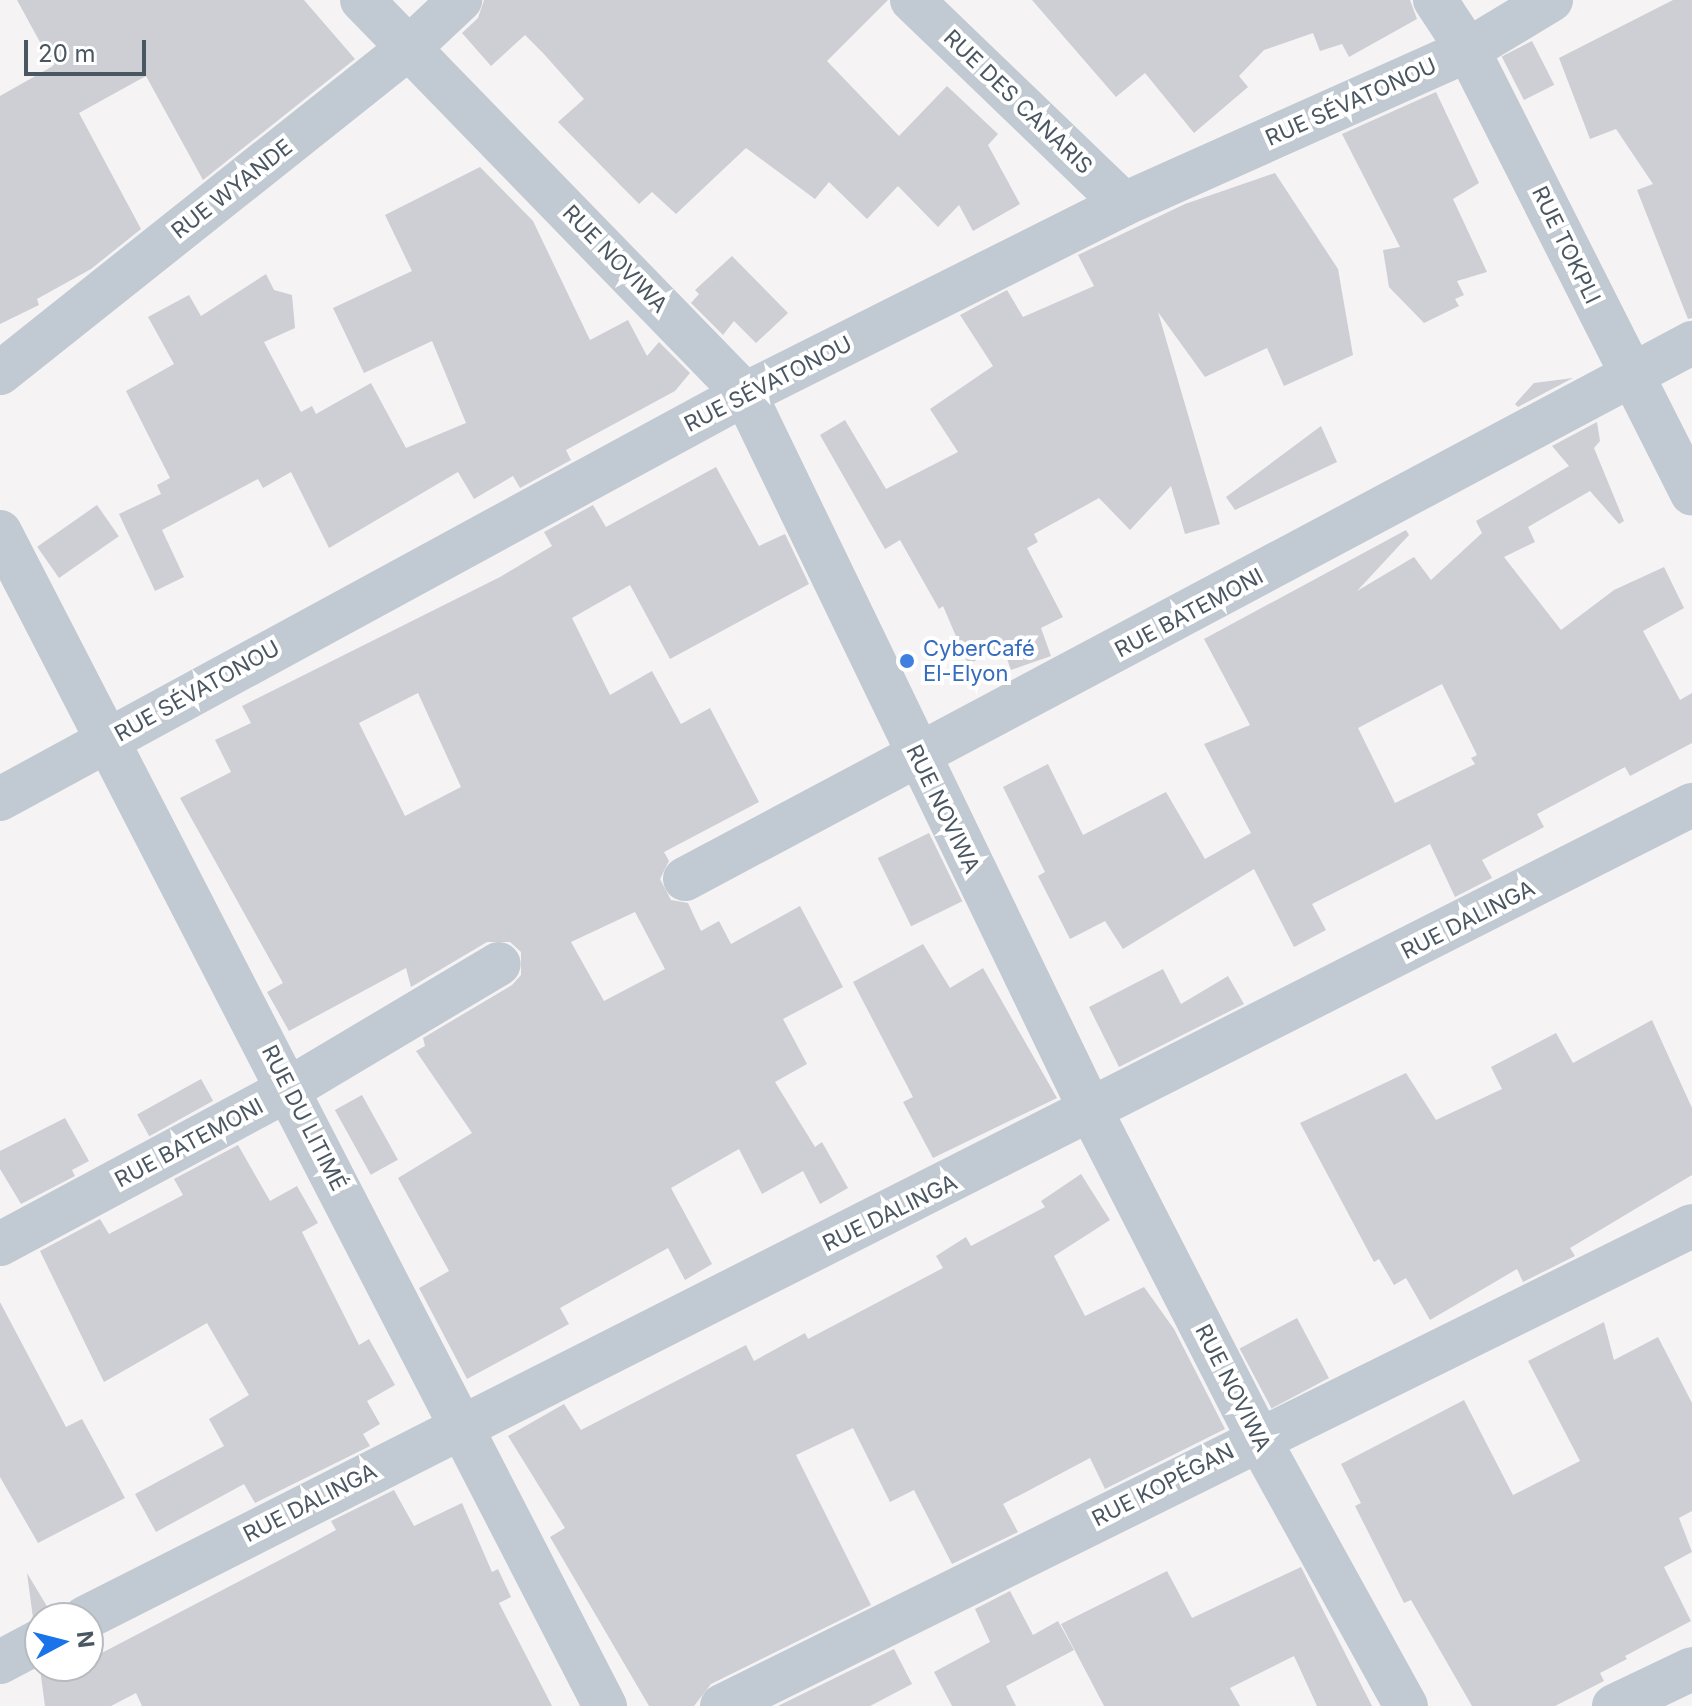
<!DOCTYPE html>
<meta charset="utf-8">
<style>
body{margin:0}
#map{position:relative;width:1692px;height:1706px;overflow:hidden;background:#f5f3f3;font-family:Inter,sans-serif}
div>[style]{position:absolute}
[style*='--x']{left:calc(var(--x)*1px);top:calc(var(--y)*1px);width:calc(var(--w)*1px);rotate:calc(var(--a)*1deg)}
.building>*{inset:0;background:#cdcfd5;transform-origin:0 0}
.minor>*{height:44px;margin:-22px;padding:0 22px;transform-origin:22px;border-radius:22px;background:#c1cad2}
.dots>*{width:22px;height:22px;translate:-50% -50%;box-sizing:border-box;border:4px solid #fff;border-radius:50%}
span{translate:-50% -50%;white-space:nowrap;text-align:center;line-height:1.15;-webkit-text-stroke:8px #fff;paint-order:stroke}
.street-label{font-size:22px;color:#4a5661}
.shop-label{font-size:22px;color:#366cbe}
.left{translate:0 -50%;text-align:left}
.north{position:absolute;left:24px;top:1602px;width:80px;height:80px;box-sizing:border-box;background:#fff;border:2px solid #b7bbc0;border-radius:50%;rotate:83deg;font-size:22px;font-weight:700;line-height:32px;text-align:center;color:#4a5661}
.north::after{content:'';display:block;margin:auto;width:28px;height:36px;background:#1a73e8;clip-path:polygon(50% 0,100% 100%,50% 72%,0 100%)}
.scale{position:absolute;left:24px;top:40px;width:122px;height:36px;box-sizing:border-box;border:4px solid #4a5661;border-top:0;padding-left:10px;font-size:24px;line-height:28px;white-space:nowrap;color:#4a5661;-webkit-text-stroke:6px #fff;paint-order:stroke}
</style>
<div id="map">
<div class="building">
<div style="clip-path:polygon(17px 0,304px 0,355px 59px,203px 180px,146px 76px,79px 113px,141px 229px,91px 269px,37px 299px,39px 305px,0 324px,0 96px,53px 66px)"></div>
<div style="clip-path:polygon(484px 0,888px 0,827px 61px,899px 136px,947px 86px,998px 134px,988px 145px,1020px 204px,973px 231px,959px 205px,938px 227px,898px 186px,867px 219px,829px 182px,815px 199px,746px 148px,676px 214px,652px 192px,639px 204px,558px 122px,584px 99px,543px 53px,525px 35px,491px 66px,462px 33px,478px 18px)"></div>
<div style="clip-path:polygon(1032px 0,1410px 0,1417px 19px,1349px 57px,1342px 44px,1320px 51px,1313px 33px,1264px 50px,1239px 76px,1248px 87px,1194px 133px,1145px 73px,1116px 97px)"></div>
<div style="clip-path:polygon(1673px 0,1692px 0,1692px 318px,1688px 319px,1637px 190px,1653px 184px,1616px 129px,1590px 139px,1559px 58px)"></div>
<div style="left:1532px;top:41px;width:49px;height:34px;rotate:63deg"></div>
<div style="clip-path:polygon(1436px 92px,1479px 183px,1453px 199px,1487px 272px,1457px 281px,1464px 295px,1455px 299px,1459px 306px,1424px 323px,1389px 287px,1383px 250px,1400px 247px,1342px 134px)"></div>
<div style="clip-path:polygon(480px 167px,533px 221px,590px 340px,628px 320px,647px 356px,659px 342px,690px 373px,675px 391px,566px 450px,571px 460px,520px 488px,513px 476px,474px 499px,458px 472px,329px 548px,291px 472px,263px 488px,258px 479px,162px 530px,184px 577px,155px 591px,119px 514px,161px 494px,157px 485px,170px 478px,126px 391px,174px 364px,148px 317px,189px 295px,201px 316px,266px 274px,274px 290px,292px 295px,295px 328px,264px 342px,301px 412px,312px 406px,316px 414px,371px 383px,406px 448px,466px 423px,432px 341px,364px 373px,333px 308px,412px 271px,385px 215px)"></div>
<div style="clip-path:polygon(1275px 173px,1338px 269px,1353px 355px,1284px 386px,1267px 348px,1205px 377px,1158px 312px,1220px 524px,1185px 534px,1171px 486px,1130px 530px,1099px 498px,1034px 534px,1038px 542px,1027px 548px,1063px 617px,1041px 628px,1051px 656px,1011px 670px,1003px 648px,968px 664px,943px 606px,939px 609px,900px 540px,885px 549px,820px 435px,845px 420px,886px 489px,958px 452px,930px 409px,993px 366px,960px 315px,1007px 290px,1023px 317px,1094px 286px,1078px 255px,1185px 204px)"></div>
<div style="clip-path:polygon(732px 256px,788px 313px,756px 343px,734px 321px,723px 335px,691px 303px,699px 294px,695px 290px)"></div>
<div style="clip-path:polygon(1573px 378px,1518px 407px,1515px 404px,1534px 383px)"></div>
<div style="clip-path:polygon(evenodd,1597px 422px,1600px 441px,1594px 448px,1624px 521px,1619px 524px,1590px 491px,1528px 527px,1535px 542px,1504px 557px,1561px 630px,1614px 590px,1664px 567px,1684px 608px,1643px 631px,1680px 700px,1692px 693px,1692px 743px,1630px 776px,1625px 767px,1537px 814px,1544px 827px,1482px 860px,1492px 878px,1455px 897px,1430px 844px,1312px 904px,1326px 930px,1294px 947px,1254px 869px,1123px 949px,1105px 921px,1070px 939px,1038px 876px,1045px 872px,1003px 787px,1048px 764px,1083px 835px,1166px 792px,1205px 859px,1251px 833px,1204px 744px,1250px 725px,1204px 639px,1406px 530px,1409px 535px,1357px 591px,1414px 557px,1431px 580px,1482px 533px,1476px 521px,1569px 466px,1552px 446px,1597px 422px,1442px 684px,1477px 755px,1471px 758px,1475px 764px,1395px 803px,1358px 728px,1442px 684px)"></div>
<div style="clip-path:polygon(1321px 426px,1337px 462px,1235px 510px,1226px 497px)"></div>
<div style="clip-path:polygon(evenodd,716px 467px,759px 546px,785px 534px,809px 584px,670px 659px,630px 585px,572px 618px,610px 695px,652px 671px,681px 724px,710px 708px,759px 802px,664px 852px,669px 861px,660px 879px,671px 900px,688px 903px,701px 931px,719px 921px,731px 944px,800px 906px,843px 987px,783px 1019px,807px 1064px,775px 1082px,815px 1147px,822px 1142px,848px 1188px,820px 1204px,803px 1171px,762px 1194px,739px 1149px,671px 1188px,712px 1264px,685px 1280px,668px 1248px,560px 1308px,569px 1324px,467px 1379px,419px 1288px,449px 1271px,398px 1178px,472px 1133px,416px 1051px,425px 1046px,423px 1038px,512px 985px,521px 975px,521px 952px,510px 942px,487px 942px,411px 987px,406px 968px,289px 1031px,267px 992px,283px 983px,180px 798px,231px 772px,215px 740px,251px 723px,242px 706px,500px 577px,552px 546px,544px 532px,593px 505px,606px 527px,716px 467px,418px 693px,461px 787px,405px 816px,359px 723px,418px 693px,716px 467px,635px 912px,665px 969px,604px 1001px,571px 942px,635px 912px)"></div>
<div style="left:97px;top:505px;width:38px;height:73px;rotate:55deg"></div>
<div style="left:929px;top:833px;width:76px;height:57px;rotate:64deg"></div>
<div style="clip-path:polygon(923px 944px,950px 988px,983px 968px,1057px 1098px,933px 1158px,903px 1102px,913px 1097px,853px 982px)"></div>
<div style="clip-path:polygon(1163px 969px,1181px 1004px,1228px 976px,1244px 1004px,1119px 1067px,1089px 1007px)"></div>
<div style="clip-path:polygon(1652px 1020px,1692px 1108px,1692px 1175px,1570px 1248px,1575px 1256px,1523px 1282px,1517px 1269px,1430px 1320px,1406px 1278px,1394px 1285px,1379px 1259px,1374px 1262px,1300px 1123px,1406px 1073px,1436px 1120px,1502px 1089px,1491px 1067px,1556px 1033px,1573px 1063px)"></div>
<div style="left:201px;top:1079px;width:25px;height:73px;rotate:61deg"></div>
<div style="left:362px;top:1095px;width:74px;height:31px;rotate:61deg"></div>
<div style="clip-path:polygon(65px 1118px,89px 1161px,72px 1170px,75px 1176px,21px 1204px,0 1169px,0 1151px)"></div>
<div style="clip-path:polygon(238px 1145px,270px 1201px,297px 1186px,318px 1223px,302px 1232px,359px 1345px,369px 1339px,395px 1385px,367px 1401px,380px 1424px,363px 1434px,370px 1446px,255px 1503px,244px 1484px,156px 1532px,135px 1494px,224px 1446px,209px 1419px,249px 1395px,207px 1323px,104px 1382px,40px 1251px,100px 1219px,109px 1234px,183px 1195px,174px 1179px)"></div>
<div style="clip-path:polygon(1081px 1174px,1110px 1220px,1054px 1256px,1085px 1316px,1144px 1287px,1174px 1329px,1225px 1429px,1105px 1489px,1090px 1458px,1003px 1504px,1018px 1532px,952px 1564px,914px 1490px,890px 1502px,853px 1428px,796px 1455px,871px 1605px,711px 1684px,694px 1706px,649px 1706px,550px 1537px,565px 1528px,508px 1436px,564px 1404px,581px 1430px,746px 1345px,754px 1361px,805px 1333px,808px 1339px,943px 1268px,936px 1256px,966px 1237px,971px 1246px,1045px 1207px,1041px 1201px)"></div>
<div style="clip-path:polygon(0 1302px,66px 1427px,82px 1419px,125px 1498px,38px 1543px,0 1477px)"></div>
<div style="left:1297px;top:1318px;width:68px;height:65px;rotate:62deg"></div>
<div style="clip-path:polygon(1604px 1322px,1614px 1360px,1658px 1337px,1692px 1403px,1692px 1511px,1679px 1518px,1692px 1552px,1664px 1567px,1691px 1621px,1625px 1656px,1627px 1659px,1600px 1673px,1604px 1681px,1555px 1706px,1472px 1706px,1411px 1600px,1404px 1603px,1355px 1506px,1361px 1503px,1341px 1464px,1464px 1400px,1513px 1495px,1580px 1461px,1528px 1361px)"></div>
<div style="clip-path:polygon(394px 1490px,414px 1526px,462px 1503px,492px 1572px,498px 1569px,511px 1597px,499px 1603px,552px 1706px,142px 1706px,136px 1693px,111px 1706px,45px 1706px,40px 1669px,88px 1666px,88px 1651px,92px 1658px,297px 1551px,336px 1530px,331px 1521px)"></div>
<div style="clip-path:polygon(1301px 1567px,1372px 1706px,1317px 1706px,1294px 1656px,1230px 1688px,1240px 1706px,1104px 1706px,1061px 1624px,1167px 1571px,1192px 1618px)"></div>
<div style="clip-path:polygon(27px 1573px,54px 1618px,33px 1618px)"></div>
<div style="clip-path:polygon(1010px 1591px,1033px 1635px,1058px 1621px,1074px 1650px,1006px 1686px,1016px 1706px,952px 1706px,934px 1672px,990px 1642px,975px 1609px)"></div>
<div style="clip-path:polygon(894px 1649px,912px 1684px,870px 1706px,778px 1706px)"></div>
</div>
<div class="minor">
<div style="--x:362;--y:0;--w:549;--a:45.81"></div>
<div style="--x:745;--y:394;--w:798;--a:64.24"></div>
<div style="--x:1092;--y:1113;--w:365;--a:62.9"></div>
<div style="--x:1258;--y:1438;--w:306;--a:61.1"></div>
<div style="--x:912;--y:0;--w:294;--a:43.9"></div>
<div style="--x:1435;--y:0;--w:60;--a:56.6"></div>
<div style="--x:1468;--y:50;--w:497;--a:63.2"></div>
<div style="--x:0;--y:373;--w:524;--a:-38.49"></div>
<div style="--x:410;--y:47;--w:69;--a:-43.2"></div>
<div style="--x:0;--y:532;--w:1321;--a:62.74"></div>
<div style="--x:0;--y:799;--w:848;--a:-28.53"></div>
<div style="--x:745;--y:394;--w:424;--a:-26.6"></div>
<div style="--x:1124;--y:204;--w:377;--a:-24.1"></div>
<div style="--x:1468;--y:50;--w:97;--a:-31.1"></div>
<div style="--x:685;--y:879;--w:1141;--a:-28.03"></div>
<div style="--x:0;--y:1244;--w:328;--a:-28.2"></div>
<div style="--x:289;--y:1089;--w:244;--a:-30.8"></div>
<div style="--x:85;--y:1618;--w:1801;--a:-26.84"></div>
<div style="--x:0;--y:1662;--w:45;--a:-27.7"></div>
<div style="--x:722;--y:1706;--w:1082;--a:-26.33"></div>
<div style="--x:1614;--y:1706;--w:86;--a:-25.4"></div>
</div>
<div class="dots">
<div style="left:907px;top:661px;background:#3f7fe0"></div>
</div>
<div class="street-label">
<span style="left:1018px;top:102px;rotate:44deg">RUE DES CANARIS</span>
<span style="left:1351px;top:102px;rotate:-24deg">RUE SÉVATONOU</span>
<span style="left:232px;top:189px;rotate:-38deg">RUE WYANDE</span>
<span style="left:1566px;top:245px;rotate:64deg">RUE TOKPLI</span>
<span style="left:615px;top:259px;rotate:46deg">RUE NOVIWA</span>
<span style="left:768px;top:384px;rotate:-27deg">RUE SÉVATONOU</span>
<span style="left:1189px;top:613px;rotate:-28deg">RUE BATEMONI</span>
<span style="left:197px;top:691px;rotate:-29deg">RUE SÉVATONOU</span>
<span style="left:943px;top:809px;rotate:64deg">RUE NOVIWA</span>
<span style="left:1468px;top:920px;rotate:-27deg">RUE DALINGA</span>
<span style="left:304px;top:1118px;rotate:63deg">RUE DU LITIMÉ</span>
<span style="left:189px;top:1143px;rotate:-28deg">RUE BATEMONI</span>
<span style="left:890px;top:1213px;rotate:-26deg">RUE DALINGA</span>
<span style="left:1233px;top:1388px;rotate:63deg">RUE NOVIWA</span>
<span style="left:1163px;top:1485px;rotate:-27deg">RUE KOPÉGAN</span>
<span style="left:310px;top:1503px;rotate:-27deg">RUE DALINGA</span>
</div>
<div class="shop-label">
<span class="left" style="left:923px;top:661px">CyberCafé<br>El-Elyon</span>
</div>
<div class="north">N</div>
<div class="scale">20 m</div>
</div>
